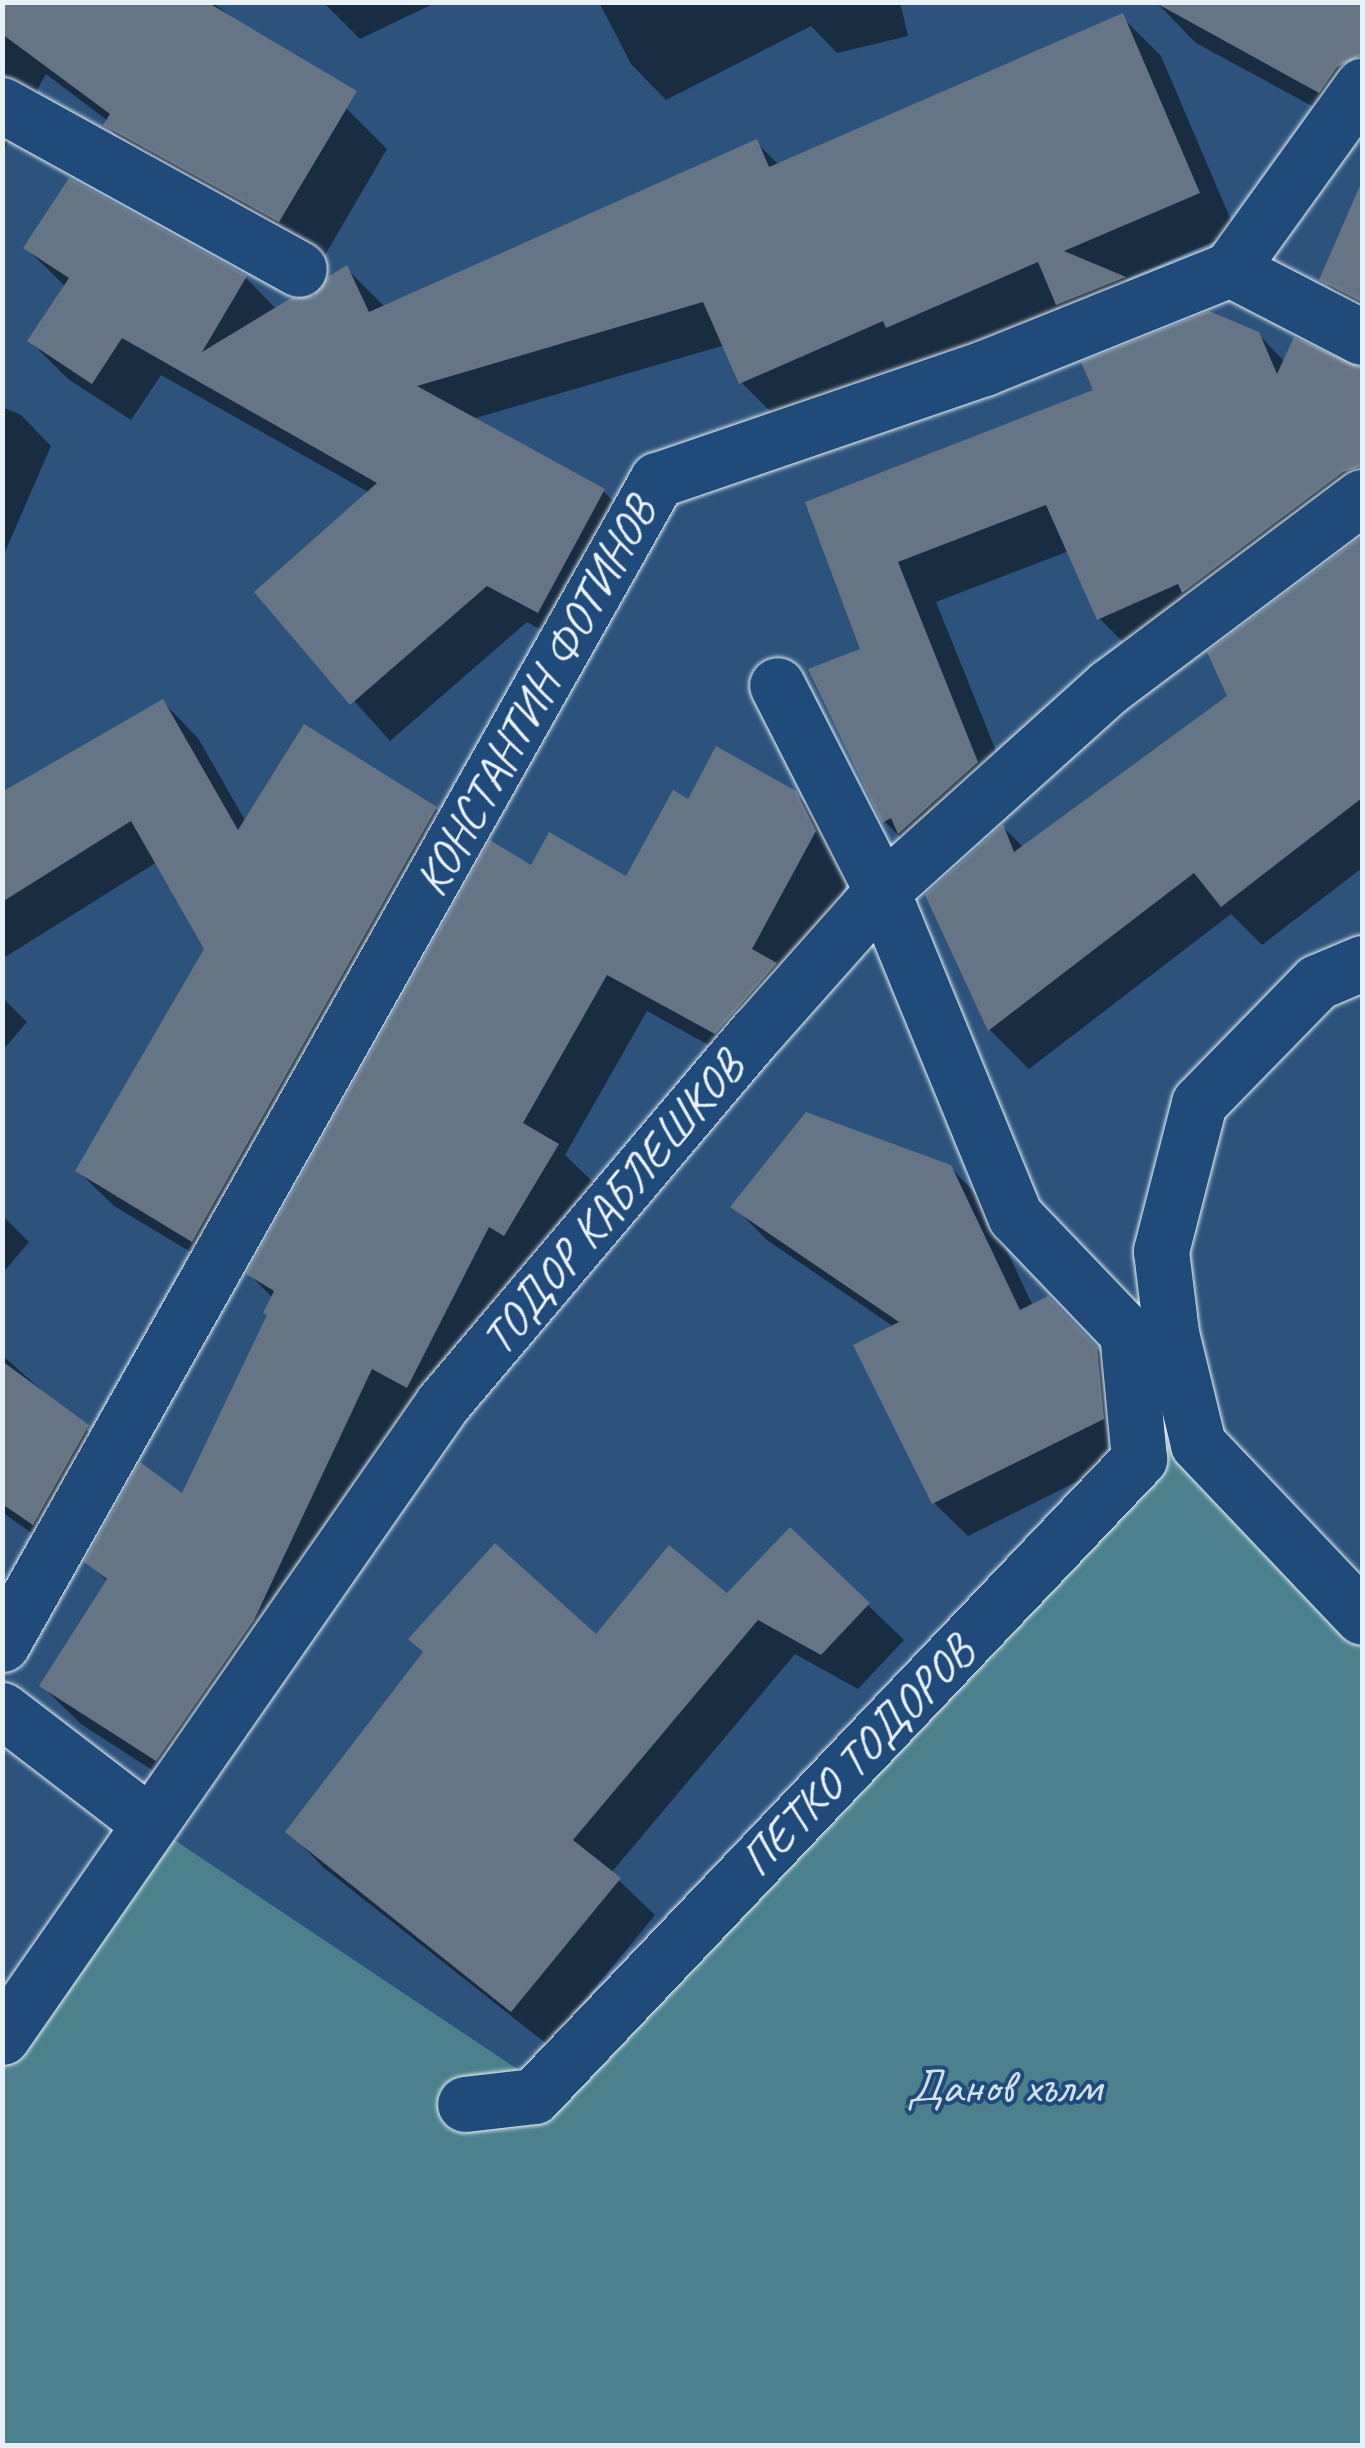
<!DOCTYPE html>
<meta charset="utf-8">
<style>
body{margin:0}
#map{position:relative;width:1365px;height:2448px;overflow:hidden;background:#2d537c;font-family:Caveat,sans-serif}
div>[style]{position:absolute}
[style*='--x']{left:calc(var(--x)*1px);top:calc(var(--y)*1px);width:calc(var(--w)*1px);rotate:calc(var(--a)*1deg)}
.green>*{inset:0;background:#4c808c}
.shadow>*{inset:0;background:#0007}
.building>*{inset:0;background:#667585}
.roads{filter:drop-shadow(0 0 2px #e8f1f8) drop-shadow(0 0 2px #e8f1f8)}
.street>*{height:55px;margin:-27.5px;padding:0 27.5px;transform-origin:27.5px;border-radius:27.5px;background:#1f4a7a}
span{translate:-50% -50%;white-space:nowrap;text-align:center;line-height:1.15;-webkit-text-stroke:8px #1f4a7a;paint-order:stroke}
.street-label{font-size:48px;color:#e8f1f8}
.park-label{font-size:48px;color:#d1e0e8}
.frame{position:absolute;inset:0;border:5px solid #e8f1f8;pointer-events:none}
</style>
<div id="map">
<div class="green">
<div style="clip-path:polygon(1179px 1436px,1362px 1627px,1362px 2445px,3px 2446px,3px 2037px,149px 1823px,520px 2071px,1013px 1560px)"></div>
</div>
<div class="shadow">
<div style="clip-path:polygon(2px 2px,212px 2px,346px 108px,387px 149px,321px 262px,147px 166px,106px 125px,108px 121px,46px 74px,2px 153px)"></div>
<div style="clip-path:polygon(323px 2px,437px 2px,360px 39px)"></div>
<div style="clip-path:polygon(599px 2px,900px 2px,908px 36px,837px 53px,811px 26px,666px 100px,631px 64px)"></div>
<div style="clip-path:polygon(1156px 2px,1362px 2px,1362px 94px,1347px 125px,1196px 43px)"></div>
<div style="clip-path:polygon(1123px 18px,1161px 56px,1236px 232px,1125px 280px,1161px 316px,1097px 342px,1061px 307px,926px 365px,921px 360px,780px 421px,741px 382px,725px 345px,472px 419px,603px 491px,642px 530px,577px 650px,527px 622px,390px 741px,257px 592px,370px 493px,161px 375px,131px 420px,68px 379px,30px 341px,66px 287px,26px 248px,69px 181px,246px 278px,277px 310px,316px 299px,346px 268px,385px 307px,756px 142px,779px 165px)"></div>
<div style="clip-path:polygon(1362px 188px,1362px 319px,1322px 279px)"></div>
<div style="clip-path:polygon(1258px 334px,1285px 362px,1362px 370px,1362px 527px,1139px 658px,1099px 618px,1069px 551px,936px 602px,1017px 803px,924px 861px,884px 821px,864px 651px,808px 503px)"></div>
<div style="clip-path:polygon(2px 407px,21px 415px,51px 446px,2px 559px)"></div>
<div style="clip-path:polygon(1362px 539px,1362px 868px,1262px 945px,1231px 914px,1029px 1069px,990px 1030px,928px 895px,1003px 827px,1024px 848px,1230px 697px,1211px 653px)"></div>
<div style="clip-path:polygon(163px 702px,198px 738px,246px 822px,436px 809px,471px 844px,229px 1275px,114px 1206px,78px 1171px,207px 949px,157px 862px,2px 959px,2px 799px)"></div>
<div style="clip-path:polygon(795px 793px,834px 833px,854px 871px,793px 983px,754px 1070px,647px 1011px,565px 1155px,596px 1185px,195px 1798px,81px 1724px,42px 1686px,108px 1582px,87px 1562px,183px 1497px,270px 1316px,273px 1298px,249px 1274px,531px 868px,627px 879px,689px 802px)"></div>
<div style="clip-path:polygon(2px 997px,27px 1022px,2px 1051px)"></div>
<div style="clip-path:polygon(950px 1167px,984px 1202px,1033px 1306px,1081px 1332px,1129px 1383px,1136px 1452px,968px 1536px,934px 1503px,894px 1327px,767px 1240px,734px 1207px)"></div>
<div style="clip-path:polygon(2px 1215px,29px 1242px,2px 1274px)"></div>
<div style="clip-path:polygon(2px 1355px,128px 1467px,73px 1563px,2px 1512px)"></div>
<div style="clip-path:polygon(790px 1530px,904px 1640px,858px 1689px,795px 1654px,611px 1873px,655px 1915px,548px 2045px,324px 1868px,289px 1832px,597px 1638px,727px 1597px)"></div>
</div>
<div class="building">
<div style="clip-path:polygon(2px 2px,207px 2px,357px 91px,279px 222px,103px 125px,110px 114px,2px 34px)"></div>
<div style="clip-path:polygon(1154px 2px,1362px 2px,1362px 55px,1337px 67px,1319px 93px)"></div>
<div style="clip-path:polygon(1123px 13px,1200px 193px,1064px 251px,1126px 277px,1056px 305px,1038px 262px,886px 328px,883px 321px,739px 384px,703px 302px,417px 386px,605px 489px,538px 613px,487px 586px,350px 705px,254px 592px,377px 483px,122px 338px,92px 384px,27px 341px,69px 278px,23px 248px,69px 178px,247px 276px,202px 352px,291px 298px,314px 296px,329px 276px,347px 265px,369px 312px,757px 139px,769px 167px)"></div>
<div style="clip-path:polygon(1362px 181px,1362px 302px,1319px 280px)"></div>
<div style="clip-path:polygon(1209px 311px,1259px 332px,1277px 374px,1294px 337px,1362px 368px,1362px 466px,1343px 472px,1182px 593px,1178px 584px,1097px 620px,1046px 505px,898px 562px,978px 762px,898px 834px,891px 818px,882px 823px,808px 669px,860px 649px,805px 502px,1093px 390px,1081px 362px)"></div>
<div style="clip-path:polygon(1362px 536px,1362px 798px,1221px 907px,1194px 873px,988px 1031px,925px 895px,1003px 824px,1014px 852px,1227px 696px,1207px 652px)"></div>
<div style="clip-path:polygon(163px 699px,238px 830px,304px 724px,437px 807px,192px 1242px,75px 1171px,204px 949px,131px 821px,2px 902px,2px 792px)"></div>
<div style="clip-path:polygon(716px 746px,796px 791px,816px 831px,752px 949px,777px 963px,715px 1034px,607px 975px,523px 1123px,559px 1144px,504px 1236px,489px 1227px,407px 1388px,372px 1369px,254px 1620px,156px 1761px,39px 1686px,107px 1579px,84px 1562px,140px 1462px,182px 1493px,267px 1315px,263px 1313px,274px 1291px,246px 1274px,490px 840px,531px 865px,549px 832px,626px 876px,673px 790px,688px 799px)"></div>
<div style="clip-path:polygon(806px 1112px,951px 1165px,1020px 1310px,1048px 1296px,1097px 1347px,1104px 1419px,932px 1504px,853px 1345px,899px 1322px,730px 1207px)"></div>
<div style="clip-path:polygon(2px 1361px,89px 1425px,33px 1525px,2px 1504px)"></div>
<div style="clip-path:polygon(790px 1527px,870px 1603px,821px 1655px,758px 1620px,573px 1840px,621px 1878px,511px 2012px,285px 1832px,423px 1652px,408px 1639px,495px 1543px,596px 1634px,669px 1545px,727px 1593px)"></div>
</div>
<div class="roads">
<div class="street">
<div style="--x:2;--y:105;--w:339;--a:28.9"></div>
<div style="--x:1230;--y:269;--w:148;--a:27.3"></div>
<div style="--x:1362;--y:963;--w:49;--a:157.1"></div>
<div style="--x:1317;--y:982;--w:169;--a:134.3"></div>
<div style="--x:1199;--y:1103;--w:153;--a:104.4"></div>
<div style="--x:1161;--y:1251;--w:83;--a:83"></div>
<div style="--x:1171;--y:1333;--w:114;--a:76.3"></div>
<div style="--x:1198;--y:1444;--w:238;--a:46.5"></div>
<div style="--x:2;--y:1644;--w:1336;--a:-60.63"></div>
<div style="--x:657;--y:480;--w:346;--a:-18.9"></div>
<div style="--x:984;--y:368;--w:265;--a:-21.9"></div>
<div style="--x:1230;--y:269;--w:226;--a:-54.2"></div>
<div style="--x:2;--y:1710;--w:185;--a:37.5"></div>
<div style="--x:2;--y:2037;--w:772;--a:-55.18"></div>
<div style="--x:443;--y:1403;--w:486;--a:-49.8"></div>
<div style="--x:757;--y:1032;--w:188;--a:-48.4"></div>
<div style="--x:882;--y:891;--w:307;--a:-42"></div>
<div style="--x:1110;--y:686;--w:315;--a:-36.9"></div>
<div style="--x:465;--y:2104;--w:69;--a:-6.6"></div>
<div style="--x:534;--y:2096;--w:879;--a:-46.48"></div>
<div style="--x:1139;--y:1459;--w:127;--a:-95.4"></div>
<div style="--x:1127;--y:1333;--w:162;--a:-133.7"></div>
<div style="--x:1015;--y:1216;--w:351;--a:-112.3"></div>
<div style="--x:882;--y:891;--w:231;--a:-117"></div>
</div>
</div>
<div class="street-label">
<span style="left:535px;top:697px;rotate:-61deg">КОНСТАНТИН ФОТИНОВ</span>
<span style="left:612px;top:1203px;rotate:-50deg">ТОДОР КАБЛЕШКОВ</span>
<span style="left:857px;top:1756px;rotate:-46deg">ПЕТКО ТОДОРОВ</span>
</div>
<div class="park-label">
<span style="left:1004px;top:2087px">Данов хълм</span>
</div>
<div class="frame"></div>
</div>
